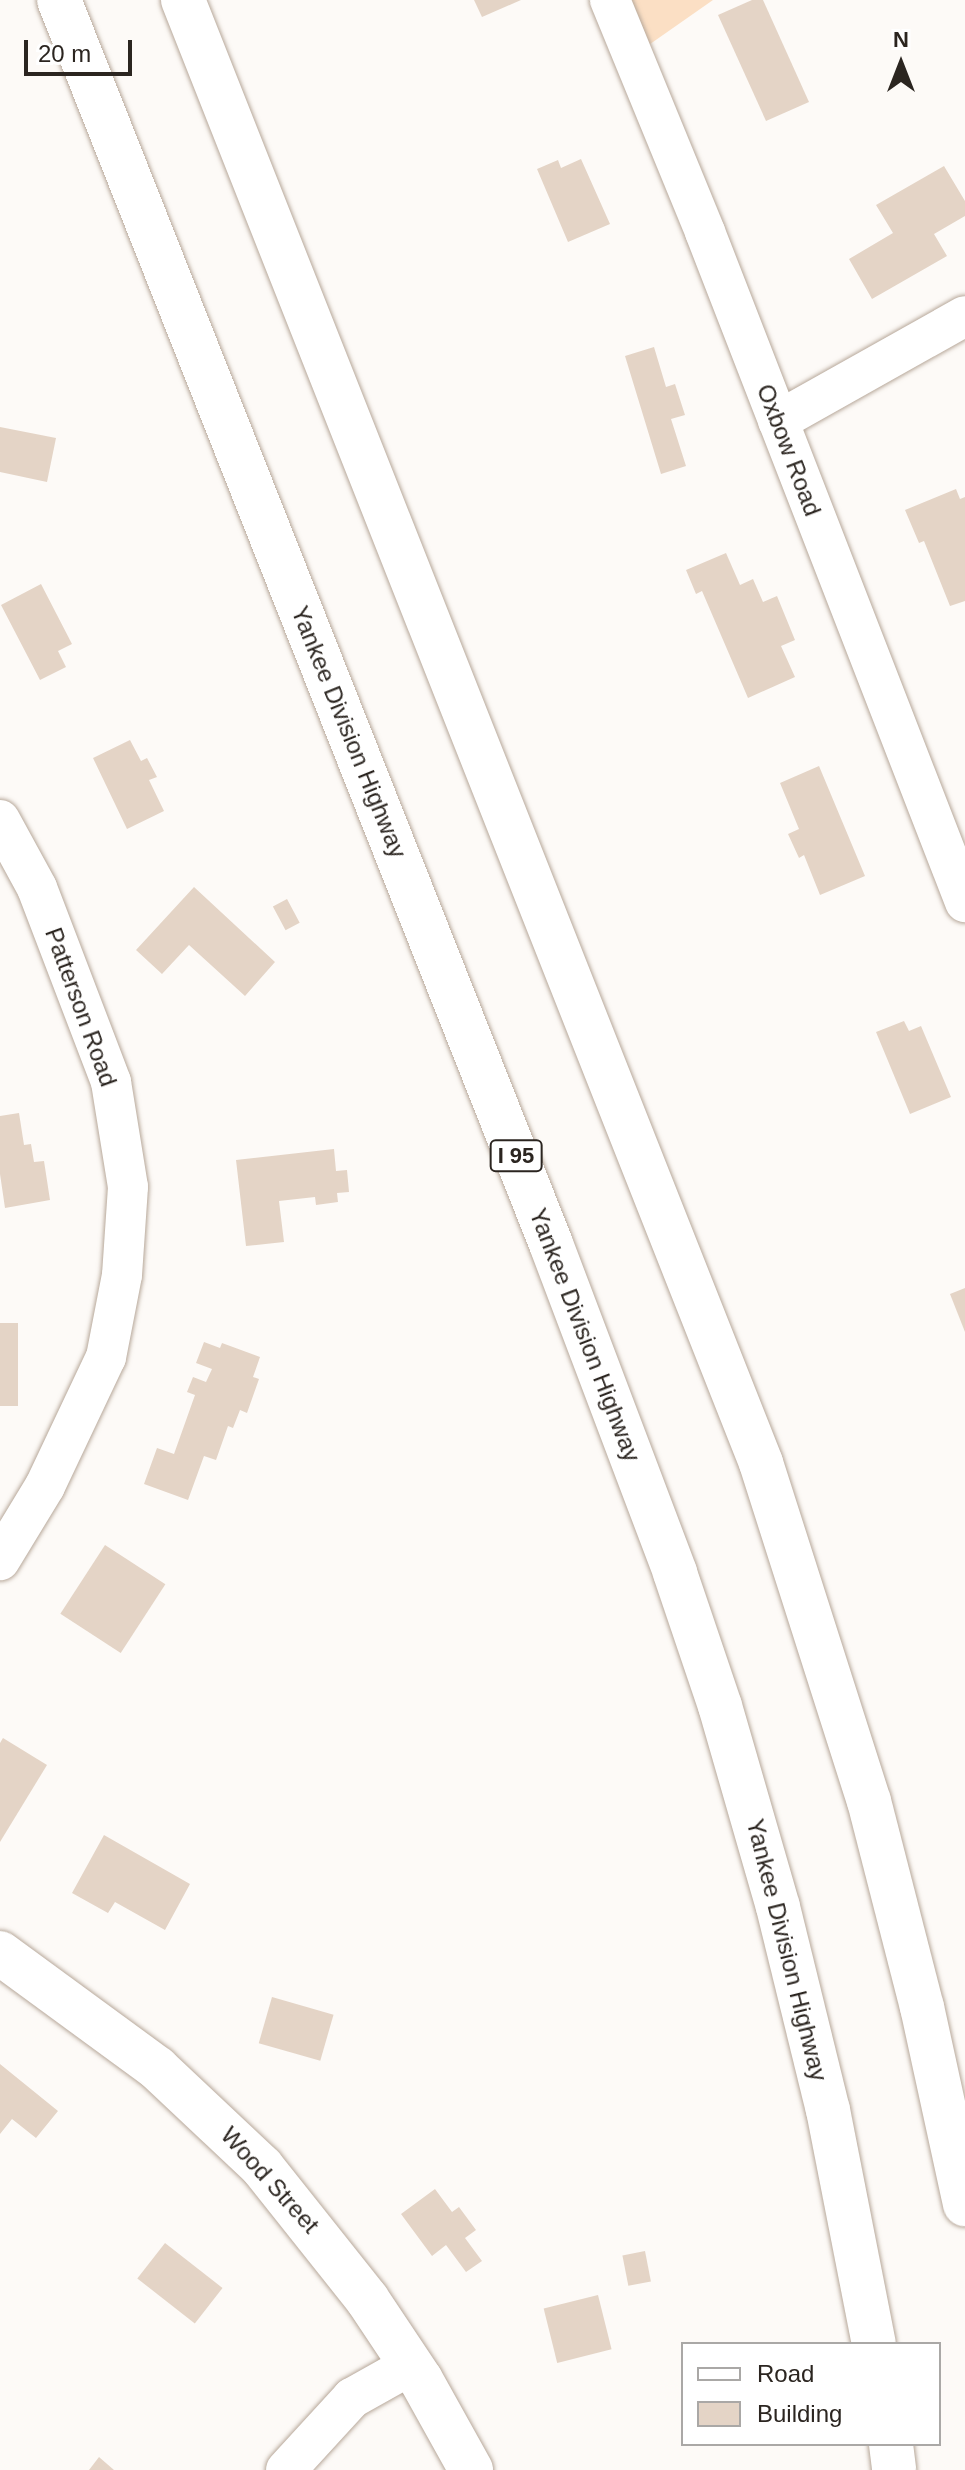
<!DOCTYPE html>
<style>
body{margin:0}
#map{position:relative;width:965px;height:2470px;overflow:hidden;background:#fdfaf7;font-family:Arial,sans-serif}
div>[style]{position:absolute}
[style*='--x']{left:calc(var(--x)*1px);top:calc(var(--y)*1px);width:calc(var(--w)*1px);rotate:calc(var(--a)*1deg)}
.green>*{inset:0;background:#fbdfc4}
.building>*{inset:0;background:#e4d4c6;transform-origin:0 0}
.roads{filter:drop-shadow(0 0 2px #b7a89a) drop-shadow(0 0 2px #b7a89a)}
.minor>*{height:40px;margin:-20px;padding:0 20px;transform-origin:20px;border-radius:20px;background:#fff}
.tertiary>*{height:44px;margin:-22px;padding:0 22px;transform-origin:22px;border-radius:22px;background:#fff}
.motorway>*{height:44px;margin:-22px;padding:0 22px;transform-origin:22px;border-radius:22px;background:#fff}
span{translate:-50% -50%;white-space:nowrap;text-align:center;line-height:1.15;-webkit-text-stroke:7px #fff;paint-order:stroke}
.shield-label span{padding:2px 6px;background:#fff;border:2px solid;border-radius:6px;-webkit-text-stroke-width:0}
.shield-label{font-size:22px;color:#2b2520;font-weight:700}
.street-label{font-size:24px;color:#2b2520}
.legend{position:absolute;left:681px;top:2342px;width:260px;height:104px;box-sizing:border-box;background:#fff;border:2px solid #aaa8a6;margin:0;padding:10px 14px;list-style:none;font-size:24px;color:#2b2520}
.legend li{display:flex;align-items:center;gap:16px;height:40px}
.legend b{width:40px;border:2px solid #aaa8a6}
.north{position:absolute;left:861px;top:24px;width:80px;height:80px;-webkit-text-stroke:6px #fff;paint-order:stroke;rotate:0deg;font-size:22px;font-weight:700;line-height:32px;text-align:center;color:#2b2520}
.north::after{content:'';display:block;margin:auto;width:28px;height:36px;background:#2b2520;clip-path:polygon(50% 0,100% 100%,50% 72%,0 100%)}
.scale{position:absolute;left:24px;top:40px;width:108px;height:36px;box-sizing:border-box;border:4px solid #2b2520;border-top:0;padding-left:10px;font-size:24px;line-height:28px;white-space:nowrap;color:#2b2520;-webkit-text-stroke:6px #fff;paint-order:stroke}
</style>
<div id="map">
<div class="green">
<div style="clip-path:polygon(624px 0,713px 0,643px 49px)"></div>
</div>
<div class="building">
<div style="clip-path:polygon(474px 0,521px 0,482px 17px)"></div>
<div style="clip-path:polygon(752px 0,763px 0,809px 102px,766px 121px,718px 15px)"></div>
<div style="clip-path:polygon(581px 159px,610px 224px,568px 242px,537px 169px,558px 160px,561px 168px)"></div>
<div style="clip-path:polygon(944px 166px,965px 201px,965px 216px,934px 234px,947px 256px,872px 299px,849px 259px,893px 233px,876px 205px)"></div>
<div style="clip-path:polygon(654px 347px,666px 387px,675px 384px,685px 415px,671px 419px,686px 466px,661px 474px,625px 356px)"></div>
<div style="clip-path:polygon(0 427px,56px 438px,47px 482px,0 472px)"></div>
<div style="clip-path:polygon(956px 489px,960px 499px,965px 497px,965px 601px,950px 606px,924px 541px,919px 543px,905px 510px)"></div>
<div style="clip-path:polygon(726px 553px,740px 585px,753px 579px,763px 602px,777px 596px,795px 640px,781px 646px,795px 677px,748px 698px,702px 591px,696px 594px,686px 570px)"></div>
<div style="clip-path:polygon(41px 584px,72px 644px,58px 651px,66px 667px,40px 680px,1px 605px)"></div>
<div style="clip-path:polygon(130px 740px,141px 761px,147px 758px,157px 777px,149px 780px,164px 811px,127px 829px,93px 758px)"></div>
<div style="clip-path:polygon(819px 766px,865px 876px,820px 895px,804px 855px,799px 858px,788px 834px,799px 829px,780px 783px)"></div>
<div style="clip-path:polygon(194px 887px,275px 962px,245px 996px,189px 945px,162px 974px,136px 950px)"></div>
<div style="left:287px;top:899px;width:27px;height:16px;rotate:62deg"></div>
<div style="clip-path:polygon(904px 1021px,909px 1031px,921px 1026px,951px 1097px,910px 1114px,876px 1032px)"></div>
<div style="clip-path:polygon(19px 1113px,24px 1145px,31px 1144px,34px 1162px,44px 1161px,50px 1200px,5px 1208px,0 1174px,0 1116px)"></div>
<div style="clip-path:polygon(334px 1149px,336px 1171px,347px 1170px,349px 1192px,337px 1193px,338px 1202px,316px 1205px,315px 1197px,279px 1201px,284px 1242px,246px 1246px,236px 1160px)"></div>
<div style="clip-path:polygon(965px 1288px,965px 1332px,950px 1294px)"></div>
<div style="left:0;top:1323px;width:18px;height:83px"></div>
<div style="clip-path:polygon(204px 1342px,220px 1348px,222px 1343px,260px 1357px,253px 1377px,259px 1379px,247px 1413px,240px 1410px,233px 1428px,228px 1426px,216px 1460px,204px 1456px,188px 1500px,144px 1484px,157px 1448px,174px 1454px,195px 1395px,187px 1392px,193px 1377px,206px 1382px,212px 1369px,196px 1363px)"></div>
<div style="left:105px;top:1545px;width:72px;height:82px;rotate:33deg"></div>
<div style="clip-path:polygon(3px 1738px,47px 1765px,0 1842px,0 1743px)"></div>
<div style="clip-path:polygon(104px 1835px,190px 1884px,165px 1930px,115px 1902px,108px 1913px,72px 1893px)"></div>
<div style="left:272px;top:1997px;width:64px;height:48px;rotate:16deg"></div>
<div style="clip-path:polygon(0 2064px,58px 2111px,36px 2138px,12px 2119px,0 2134px)"></div>
<div style="clip-path:polygon(435px 2189px,452px 2212px,459px 2207px,476px 2230px,465px 2238px,482px 2261px,466px 2272px,446px 2245px,432px 2256px,401px 2214px)"></div>
<div style="left:165px;top:2243px;width:73px;height:45px;rotate:38deg"></div>
<div style="left:645px;top:2251px;width:31px;height:23px;rotate:79deg"></div>
<div style="left:598px;top:2295px;width:56px;height:56px;rotate:76deg"></div>
<div style="clip-path:polygon(99px 2457px,114px 2470px,89px 2470px)"></div>
</div>
<div class="roads">
<div class="minor">
<div style="--x:610;--y:0;--w:251;--a:67.7"></div>
<div style="--x:705;--y:232;--w:719;--a:68.79"></div>
<div style="--x:778;--y:421;--w:214;--a:-29.3"></div>
<div style="--x:0;--y:820;--w:77;--a:61.4"></div>
<div style="--x:37;--y:888;--w:208;--a:69.1"></div>
<div style="--x:111;--y:1082;--w:106;--a:80.8"></div>
<div style="--x:128;--y:1187;--w:88;--a:93.9"></div>
<div style="--x:122;--y:1275;--w:84;--a:101"></div>
<div style="--x:106;--y:1357;--w:143;--a:115.3"></div>
<div style="--x:45;--y:1486;--w:87;--a:121.3"></div>
<div style="--x:286;--y:2470;--w:98;--a:-47.5"></div>
<div style="--x:352;--y:2398;--w:68;--a:-29.2"></div>
</div>
<div class="tertiary">
<div style="--x:0;--y:1953;--w:195;--a:36.2"></div>
<div style="--x:157;--y:2068;--w:144;--a:43.3"></div>
<div style="--x:262;--y:2167;--w:169;--a:51.5"></div>
<div style="--x:367;--y:2299;--w:97;--a:56.3"></div>
<div style="--x:421;--y:2380;--w:103;--a:60.9"></div>
</div>
<div class="motorway">
<div style="--x:59;--y:0;--w:1338;--a:68.42"></div>
<div style="--x:551;--y:1244;--w:352;--a:69.3"></div>
<div style="--x:675;--y:1573;--w:140;--a:71.3"></div>
<div style="--x:720;--y:1706;--w:209;--a:73.9"></div>
<div style="--x:778;--y:1907;--w:209;--a:76.2"></div>
<div style="--x:828;--y:2110;--w:238;--a:78.9"></div>
<div style="--x:183;--y:0;--w:1573;--a:68.44"></div>
<div style="--x:761;--y:1463;--w:355;--a:72.3"></div>
<div style="--x:869;--y:1801;--w:213;--a:75.6"></div>
<div style="--x:922;--y:2007;--w:202;--a:77.7"></div>
<div style="--x:891;--y:2444;--w:26;--a:83"></div>
</div>
</div>
<div class="shield-label">
<span style="left:516px;top:1156px">I 95</span>
</div>
<div class="street-label">
<span style="left:789px;top:450px;rotate:69deg">Oxbow Road</span>
<span style="left:349px;top:732px;rotate:68deg">Yankee Division Highway</span>
<span style="left:81px;top:1007px;rotate:70deg">Patterson Road</span>
<span style="left:585px;top:1335px;rotate:69deg">Yankee Division Highway</span>
<span style="left:787px;top:1950px;rotate:76deg">Yankee Division Highway</span>
<span style="left:270px;top:2180px;rotate:48deg">Wood Street</span>
</div>
<ul class="legend">
<li><b style="height:10px;background:#fff"></b>Road</li>
<li><b style="height:22px;background:#e4d4c6"></b>Building</li>
</ul>
<div class="north">N</div>
<div class="scale">20 m</div>
</div>
